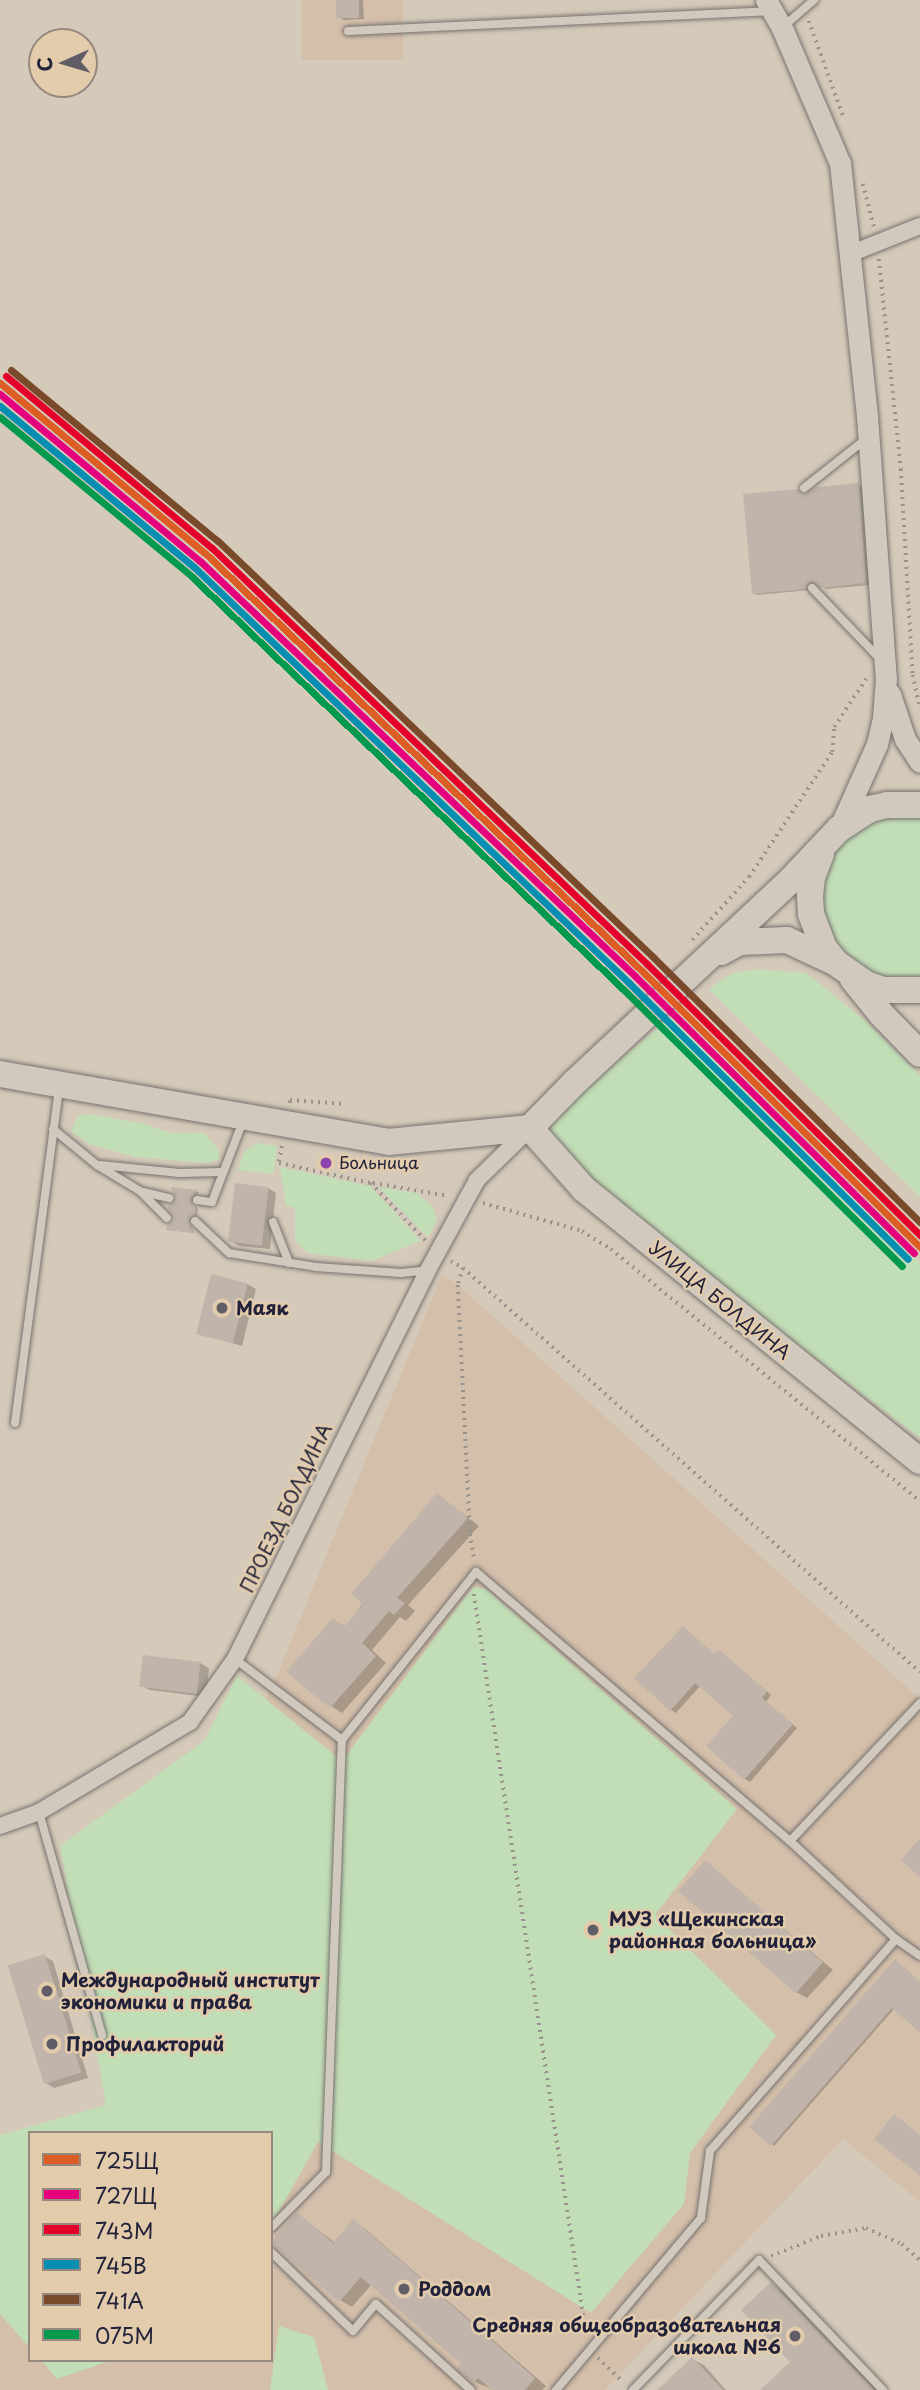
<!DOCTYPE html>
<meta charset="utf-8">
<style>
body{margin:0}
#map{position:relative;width:920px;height:2390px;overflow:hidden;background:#d5cab9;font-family:"Playpen Sans",sans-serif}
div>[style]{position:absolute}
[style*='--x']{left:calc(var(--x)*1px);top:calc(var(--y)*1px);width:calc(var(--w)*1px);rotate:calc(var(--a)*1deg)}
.built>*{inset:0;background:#d3bfaa;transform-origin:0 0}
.green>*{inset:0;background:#c2deb6}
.shadow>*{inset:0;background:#0003}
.building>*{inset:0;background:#c1b5ab;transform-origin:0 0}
.path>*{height:3.5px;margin-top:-1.75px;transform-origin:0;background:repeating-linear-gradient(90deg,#99938e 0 2px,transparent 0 7px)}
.roads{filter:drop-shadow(0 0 2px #77726f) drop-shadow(0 0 2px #77726f)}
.service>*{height:8px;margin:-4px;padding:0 4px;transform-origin:4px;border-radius:4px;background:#d1c9bd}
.minor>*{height:16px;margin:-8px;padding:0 8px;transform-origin:8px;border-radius:8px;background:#d1c9bd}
.tertiary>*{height:21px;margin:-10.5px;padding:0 10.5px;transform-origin:10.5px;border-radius:10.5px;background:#d1c9bd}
.primary>*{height:26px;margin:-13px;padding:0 13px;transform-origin:13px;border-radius:13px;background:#d1c9bd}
.rail-1>*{height:7px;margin:-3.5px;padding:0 3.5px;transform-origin:3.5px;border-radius:3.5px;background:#dd5e24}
.rail-2>*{height:7px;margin:-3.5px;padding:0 3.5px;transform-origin:3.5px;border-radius:3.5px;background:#e5007d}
.rail-3>*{height:7px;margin:-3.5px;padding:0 3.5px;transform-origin:3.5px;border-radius:3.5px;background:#e4002b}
.rail-4>*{height:7px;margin:-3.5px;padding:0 3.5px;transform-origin:3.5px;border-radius:3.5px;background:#078eb1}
.rail-5>*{height:7px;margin:-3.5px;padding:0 3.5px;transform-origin:3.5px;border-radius:3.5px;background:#7a4b2a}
.rail-6>*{height:7px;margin:-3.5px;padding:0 3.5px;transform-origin:3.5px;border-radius:3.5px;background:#03994f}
.dots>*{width:19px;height:19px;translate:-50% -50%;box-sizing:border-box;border:4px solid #e2ccac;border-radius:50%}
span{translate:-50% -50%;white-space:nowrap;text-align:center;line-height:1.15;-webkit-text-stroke:5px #e2ccac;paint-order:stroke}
.bus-label{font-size:17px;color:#22223b}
.left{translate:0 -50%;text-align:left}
.street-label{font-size:19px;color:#22223b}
.poi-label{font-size:19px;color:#22223b;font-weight:700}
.right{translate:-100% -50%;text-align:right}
.legend{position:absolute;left:28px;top:2131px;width:245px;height:231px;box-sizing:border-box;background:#e2ccac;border:2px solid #95887f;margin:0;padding:9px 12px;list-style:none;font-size:21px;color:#22223b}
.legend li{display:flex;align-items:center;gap:14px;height:35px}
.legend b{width:35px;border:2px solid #95887f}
.north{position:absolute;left:28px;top:28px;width:70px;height:70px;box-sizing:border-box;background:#e2ccac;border:2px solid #95887f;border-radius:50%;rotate:266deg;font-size:19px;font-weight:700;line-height:28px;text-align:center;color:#22223b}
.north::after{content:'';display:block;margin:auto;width:24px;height:32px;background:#615d67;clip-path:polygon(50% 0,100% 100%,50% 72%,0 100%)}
</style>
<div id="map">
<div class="built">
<div style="left:302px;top:0;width:101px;height:60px"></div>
<div style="clip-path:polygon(442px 1275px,458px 1285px,920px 1699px,920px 2202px,843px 2139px,605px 2390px,0 2390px,0 2239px,30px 2295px,30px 2360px,271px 2360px,271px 2139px,306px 2084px,227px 1775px,272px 1687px)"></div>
</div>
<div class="green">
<div style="clip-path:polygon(906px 814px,920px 816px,920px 979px,886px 979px,871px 974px,844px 955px,827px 928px,821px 895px,828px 864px,847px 837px,874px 820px)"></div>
<div style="clip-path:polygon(757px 969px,806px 973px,868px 1023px,920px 1076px,920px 1197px,709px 989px,731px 974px)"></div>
<div style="clip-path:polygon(672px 1016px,920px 1263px,920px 1438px,588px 1184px,539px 1128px)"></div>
<div style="clip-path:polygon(88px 1114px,141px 1123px,172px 1133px,204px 1133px,219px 1150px,219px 1159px,207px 1163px,135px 1157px,89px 1144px,73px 1133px,72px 1129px,78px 1116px)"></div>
<div style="clip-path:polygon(257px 1143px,277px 1146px,273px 1174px,238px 1170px,244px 1152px)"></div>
<div style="clip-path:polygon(280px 1167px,370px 1186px,421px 1241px,371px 1261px,307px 1253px,295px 1240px,295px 1208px,286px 1205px)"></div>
<div style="clip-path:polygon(378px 1187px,417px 1193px,433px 1207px,437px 1220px,428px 1237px)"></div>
<div style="clip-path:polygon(473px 1587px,486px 1589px,737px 1809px,655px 1915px,776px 2035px,690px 2153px,684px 2204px,591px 2313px,318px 2142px,271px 2225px,271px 2133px,30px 2133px,30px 2348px,0 2314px,0 2135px,106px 2105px,60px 1846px,204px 1741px,237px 1676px,342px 1761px)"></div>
<div style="clip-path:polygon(279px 2326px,314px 2337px,328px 2390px,270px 2390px)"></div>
<div style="clip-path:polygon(41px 2360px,113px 2360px,57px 2379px)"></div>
</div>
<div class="shadow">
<div style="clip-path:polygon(338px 0,363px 0,364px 19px,344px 20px,339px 17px)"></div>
<div style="clip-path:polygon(858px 485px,862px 487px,869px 585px,826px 589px,816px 582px,810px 590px,757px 595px,753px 593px,805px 496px)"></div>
<div style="clip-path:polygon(268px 1188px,276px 1193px,270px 1249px,239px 1246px,230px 1241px)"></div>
<div style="clip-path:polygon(173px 1189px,199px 1192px,192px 1202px,198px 1209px,197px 1216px,190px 1222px,194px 1233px,170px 1230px,176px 1219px,178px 1199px)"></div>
<div style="clip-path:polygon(247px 1284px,256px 1289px,242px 1346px,198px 1333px)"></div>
<div style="clip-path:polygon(438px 1495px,479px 1526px,408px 1605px,415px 1611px,406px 1621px,400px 1617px,372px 1650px,386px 1663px,342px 1713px,331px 1706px,334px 1620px,346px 1627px)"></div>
<div style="clip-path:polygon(684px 1628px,715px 1655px,723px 1654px,771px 1695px,766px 1702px,797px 1728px,750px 1782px,745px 1779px,735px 1715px,700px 1686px,676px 1713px,671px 1710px)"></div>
<div style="clip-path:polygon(200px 1663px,209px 1668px,206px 1697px,150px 1690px,141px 1686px)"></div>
<div style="clip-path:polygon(705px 1862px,833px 1970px,807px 1998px,796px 1992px)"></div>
<div style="clip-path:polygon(44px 1956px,53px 1961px,88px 2078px,54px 2088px,46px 2083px)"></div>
<div style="clip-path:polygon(920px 1983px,920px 2030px,895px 2008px,774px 2146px,751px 2126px)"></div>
<div style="clip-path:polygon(298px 2214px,335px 2243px,353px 2222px,364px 2228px,546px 2386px,542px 2390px,494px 2390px,475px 2382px,464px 2364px,372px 2284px,352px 2307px,340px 2300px)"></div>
<div style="clip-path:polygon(771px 2284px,782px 2291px,877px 2390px,762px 2390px,792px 2362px)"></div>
<div style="clip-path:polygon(692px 2359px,704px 2365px,726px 2390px,669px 2390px)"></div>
</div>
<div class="building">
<div style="left:336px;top:0;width:23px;height:18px"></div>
<div style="clip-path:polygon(859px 483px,866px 583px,821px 588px,811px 582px,806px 589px,752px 594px,743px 494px,798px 489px,804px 494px,816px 487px)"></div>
<div style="left:235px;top:1183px;width:34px;height:59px;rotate:7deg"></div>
<div style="clip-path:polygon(171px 1187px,198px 1190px,190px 1200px,196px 1207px,195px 1215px,189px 1220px,193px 1233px,166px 1230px,167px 1224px,173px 1219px,168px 1210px,169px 1204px,175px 1199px)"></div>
<div style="left:211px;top:1274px;width:38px;height:62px;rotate:14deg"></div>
<div style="clip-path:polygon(437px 1493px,468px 1518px,397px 1598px,405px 1603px,394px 1615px,389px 1611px,362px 1643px,376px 1656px,330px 1708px,286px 1672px,333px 1618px,344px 1627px,363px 1604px,351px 1594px)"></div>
<div style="clip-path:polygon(683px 1626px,714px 1654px,718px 1649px,767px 1691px,762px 1698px,793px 1724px,744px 1780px,706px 1746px,733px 1716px,695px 1683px,670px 1711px,634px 1678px)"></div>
<div style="left:143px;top:1655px;width:58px;height:32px;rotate:7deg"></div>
<div style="clip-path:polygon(920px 1838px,920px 1877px,901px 1860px)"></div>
<div style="left:705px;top:1860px;width:156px;height:41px;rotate:41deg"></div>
<div style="left:45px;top:1954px;width:124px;height:39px;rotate:73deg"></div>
<div style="clip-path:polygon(895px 1959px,920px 1981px,920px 2033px,892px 2008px,771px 2146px,749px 2127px)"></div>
<div style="clip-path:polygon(894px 2114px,920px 2135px,920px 2176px,874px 2139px)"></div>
<div style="clip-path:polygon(297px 2212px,333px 2243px,353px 2219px,535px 2378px,525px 2390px,492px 2390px,478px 2378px,474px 2383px,457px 2369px,461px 2364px,361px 2277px,339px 2302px,271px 2242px)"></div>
<div style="clip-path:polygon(771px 2282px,874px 2390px,760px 2390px,790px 2362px,741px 2310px)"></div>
<div style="clip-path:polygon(692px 2357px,723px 2390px,657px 2390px)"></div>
</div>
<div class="path">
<div style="--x:809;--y:21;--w:101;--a:70.3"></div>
<div style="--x:863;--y:184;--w:44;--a:75.7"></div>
<div style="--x:879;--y:259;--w:211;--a:84"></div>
<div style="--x:901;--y:469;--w:206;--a:86.7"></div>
<div style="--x:913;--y:675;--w:35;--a:78"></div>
<div style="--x:692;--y:940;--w:85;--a:-47.9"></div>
<div style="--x:749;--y:877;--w:150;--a:-56.4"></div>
<div style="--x:832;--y:752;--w:25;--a:-85"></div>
<div style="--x:834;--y:727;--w:58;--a:-56.3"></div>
<div style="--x:289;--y:1103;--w:3;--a:-72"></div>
<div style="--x:290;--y:1100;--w:55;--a:4.2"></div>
<div style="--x:282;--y:1146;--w:17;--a:100"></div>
<div style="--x:279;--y:1163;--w:94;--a:12.3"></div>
<div style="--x:371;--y:1183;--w:80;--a:46.5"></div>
<div style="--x:373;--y:1183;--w:77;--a:9.7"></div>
<div style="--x:483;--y:1203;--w:103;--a:15.8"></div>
<div style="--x:582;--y:1231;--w:34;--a:32"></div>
<div style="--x:611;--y:1249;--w:399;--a:39.2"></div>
<div style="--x:451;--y:1261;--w:14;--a:30"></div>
<div style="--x:463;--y:1268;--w:610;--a:41.48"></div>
<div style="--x:463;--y:1268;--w:18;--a:106"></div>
<div style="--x:458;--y:1285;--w:249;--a:87.2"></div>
<div style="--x:470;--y:1534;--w:28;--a:80"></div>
<div style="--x:474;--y:1594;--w:747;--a:81.38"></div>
<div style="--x:771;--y:2256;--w:54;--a:-21.8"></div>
<div style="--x:821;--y:2236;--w:46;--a:-10.1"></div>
<div style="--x:866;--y:2228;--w:39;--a:24"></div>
<div style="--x:902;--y:2244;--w:24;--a:42"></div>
<div style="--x:598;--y:2358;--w:35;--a:44"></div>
</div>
<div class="roads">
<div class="service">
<div style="--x:784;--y:26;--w:40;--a:-41"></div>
<div style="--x:348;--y:31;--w:421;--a:-2.7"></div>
<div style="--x:804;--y:488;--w:80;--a:-38.4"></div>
<div style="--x:812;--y:588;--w:98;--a:46.2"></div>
<div style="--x:53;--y:1129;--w:57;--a:39.3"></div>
<div style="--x:97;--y:1165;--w:50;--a:31.2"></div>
<div style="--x:140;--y:1191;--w:38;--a:45"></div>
<div style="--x:100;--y:1165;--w:80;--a:5.7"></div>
<div style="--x:180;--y:1173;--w:42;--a:-1.4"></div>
<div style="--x:143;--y:1192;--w:27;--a:13"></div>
<div style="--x:197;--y:1200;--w:15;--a:8"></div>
<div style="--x:212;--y:1202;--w:87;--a:-69.1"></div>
<div style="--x:195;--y:1221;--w:47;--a:43.3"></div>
<div style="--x:229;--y:1253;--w:88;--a:9.1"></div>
<div style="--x:316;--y:1267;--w:85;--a:4"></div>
<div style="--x:401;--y:1273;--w:27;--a:-6"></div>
<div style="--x:273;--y:1222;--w:44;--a:68.7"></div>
<div style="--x:15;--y:1423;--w:339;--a:-82.5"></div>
<div style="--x:235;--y:1659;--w:134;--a:37.1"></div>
<div style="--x:39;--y:1812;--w:232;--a:74.2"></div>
<div style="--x:790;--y:1841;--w:190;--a:-46.7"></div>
<div style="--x:896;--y:1939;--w:29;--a:35"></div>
<div style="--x:271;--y:2228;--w:78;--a:-45.5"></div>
<div style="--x:326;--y:2172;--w:432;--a:-87.9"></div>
<div style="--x:342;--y:1740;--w:215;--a:-51.4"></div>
<div style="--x:476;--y:1572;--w:413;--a:40.6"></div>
<div style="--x:790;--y:1841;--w:144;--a:42.8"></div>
<div style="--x:896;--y:1939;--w:282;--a:131.3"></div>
<div style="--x:710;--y:2151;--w:68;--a:97.7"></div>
<div style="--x:701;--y:2218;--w:225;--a:130.1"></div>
<div style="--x:271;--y:2252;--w:114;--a:43.9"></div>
<div style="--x:353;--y:2331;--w:35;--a:-50"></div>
<div style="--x:376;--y:2304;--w:128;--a:42.2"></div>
<div style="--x:633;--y:2390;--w:181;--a:-45.9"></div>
<div style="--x:759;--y:2260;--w:180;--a:46.4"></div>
</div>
<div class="minor">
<div style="--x:852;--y:253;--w:73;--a:-21.7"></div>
<div style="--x:0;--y:1826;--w:41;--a:-19.7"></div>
<div style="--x:39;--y:1812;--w:176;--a:-30.8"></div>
<div style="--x:190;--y:1722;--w:77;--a:-54.5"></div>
<div style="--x:235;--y:1659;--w:434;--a:-63.6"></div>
<div style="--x:428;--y:1270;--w:102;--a:-61.4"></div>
<div style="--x:477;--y:1180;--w:73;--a:-44.4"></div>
</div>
<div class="tertiary">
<div style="--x:766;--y:0;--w:32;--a:60"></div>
<div style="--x:782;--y:28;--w:147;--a:66.8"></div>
<div style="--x:840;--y:163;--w:254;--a:83.9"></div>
<div style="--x:867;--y:416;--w:263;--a:85.9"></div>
<div style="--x:886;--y:678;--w:40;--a:94.3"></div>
<div style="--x:883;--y:718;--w:27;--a:103"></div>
<div style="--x:877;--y:744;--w:93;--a:114.1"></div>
<div style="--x:890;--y:694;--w:47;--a:71.6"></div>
<div style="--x:905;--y:739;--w:27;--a:57"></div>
</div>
<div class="primary">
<div style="--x:821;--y:854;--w:25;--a:111"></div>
<div style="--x:812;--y:877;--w:18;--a:96"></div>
<div style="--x:810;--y:895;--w:19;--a:87"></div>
<div style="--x:811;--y:914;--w:36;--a:69"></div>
<div style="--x:824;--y:948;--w:19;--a:51"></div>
<div style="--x:836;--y:963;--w:37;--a:35"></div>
<div style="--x:866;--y:984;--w:18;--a:19"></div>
<div style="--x:883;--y:990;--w:37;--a:0"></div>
<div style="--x:721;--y:952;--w:21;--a:-28"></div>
<div style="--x:740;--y:942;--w:47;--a:-2.4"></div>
<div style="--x:787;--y:940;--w:50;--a:25"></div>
<div style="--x:853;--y:979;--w:46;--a:51.1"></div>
<div style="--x:882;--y:1015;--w:54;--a:45.7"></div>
<div style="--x:0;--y:1074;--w:394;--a:9.9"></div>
<div style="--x:388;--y:1142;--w:143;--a:-5.6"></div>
<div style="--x:530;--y:1128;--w:64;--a:-45.6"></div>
<div style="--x:575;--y:1082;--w:293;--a:-43.1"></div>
<div style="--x:789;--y:882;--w:73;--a:-46.7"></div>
<div style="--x:839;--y:829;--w:37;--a:-33"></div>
<div style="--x:870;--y:809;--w:18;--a:-13"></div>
<div style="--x:888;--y:805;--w:32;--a:0"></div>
<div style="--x:530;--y:1128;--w:81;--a:48.5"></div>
<div style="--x:584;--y:1189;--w:432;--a:39"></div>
</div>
</div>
<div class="rail-1">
<div style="--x:0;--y:383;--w:268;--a:39.7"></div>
<div style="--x:206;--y:554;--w:602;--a:43.72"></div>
<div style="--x:641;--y:970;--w:393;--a:44.8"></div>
</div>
<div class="rail-2">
<div style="--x:0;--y:394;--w:261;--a:39.9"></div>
<div style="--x:200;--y:561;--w:601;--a:43.65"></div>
<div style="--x:635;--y:976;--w:393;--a:44.8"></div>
</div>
<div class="rail-3">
<div style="--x:6;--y:376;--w:268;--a:39.9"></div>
<div style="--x:212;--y:548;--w:602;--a:43.72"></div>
<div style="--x:647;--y:964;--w:385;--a:44.8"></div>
</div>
<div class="rail-4">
<div style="--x:0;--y:406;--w:252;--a:39.7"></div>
<div style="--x:194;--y:567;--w:602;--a:43.72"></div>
<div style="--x:629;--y:983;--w:392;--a:44.7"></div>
</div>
<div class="rail-5">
<div style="--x:11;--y:370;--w:268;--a:39.6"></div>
<div style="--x:218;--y:541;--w:602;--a:43.72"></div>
<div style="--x:653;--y:957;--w:376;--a:44.8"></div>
</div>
<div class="rail-6">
<div style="--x:0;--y:417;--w:246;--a:39.7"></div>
<div style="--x:189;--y:574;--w:600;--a:43.72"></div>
<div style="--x:623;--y:989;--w:393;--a:44.8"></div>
</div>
<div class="dots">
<div style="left:326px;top:1163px;background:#8e44ad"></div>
<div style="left:222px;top:1308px;background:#615d67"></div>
<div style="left:593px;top:1930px;background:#615d67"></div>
<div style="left:47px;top:1991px;background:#615d67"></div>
<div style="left:52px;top:2044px;background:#615d67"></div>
<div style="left:404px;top:2289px;background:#615d67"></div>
<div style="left:795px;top:2336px;background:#615d67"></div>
</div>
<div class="bus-label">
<span class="left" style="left:339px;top:1163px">Больница</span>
</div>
<div class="street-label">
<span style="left:720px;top:1300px;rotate:39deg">УЛИЦА БОЛДИНА</span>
<span style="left:286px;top:1508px;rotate:-64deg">ПРОЕЗД БОЛДИНА</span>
</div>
<div class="poi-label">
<span class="left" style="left:236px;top:1308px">Маяк</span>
<span class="left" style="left:609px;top:1930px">МУЗ «Щекинская<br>районная больница»</span>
<span class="left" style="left:61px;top:1991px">Международный институт<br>экономики и права</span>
<span class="left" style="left:66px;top:2044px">Профилакторий</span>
<span class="left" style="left:418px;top:2289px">Роддом</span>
<span class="right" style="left:781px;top:2336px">Средняя общеобразовательная<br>школа №6</span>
</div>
<ul class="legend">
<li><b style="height:9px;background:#dd5e24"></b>725Щ</li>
<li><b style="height:9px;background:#e5007d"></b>727Щ</li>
<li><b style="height:9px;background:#e4002b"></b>743М</li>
<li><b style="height:9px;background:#078eb1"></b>745В</li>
<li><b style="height:9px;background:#7a4b2a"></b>741А</li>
<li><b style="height:9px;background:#03994f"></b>075М</li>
</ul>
<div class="north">С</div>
</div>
